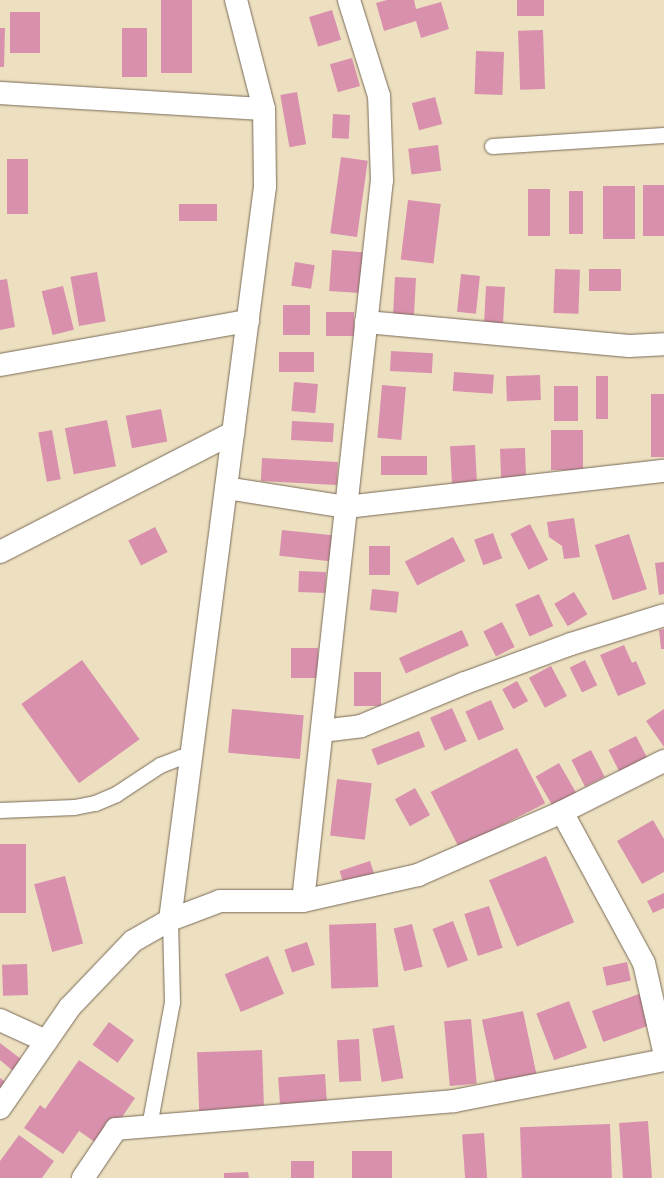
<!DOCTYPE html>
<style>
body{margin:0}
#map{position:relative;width:664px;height:1178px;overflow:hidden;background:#ede0c1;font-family:Itim,sans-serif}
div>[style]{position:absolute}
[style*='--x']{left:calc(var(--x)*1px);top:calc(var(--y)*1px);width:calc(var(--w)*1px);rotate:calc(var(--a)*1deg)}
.building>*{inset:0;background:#d890ac;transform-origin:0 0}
.roads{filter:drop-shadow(0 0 1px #796a57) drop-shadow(0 0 1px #796a57)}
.service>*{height:15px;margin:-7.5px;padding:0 7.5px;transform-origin:7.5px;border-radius:7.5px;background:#fff}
.minor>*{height:22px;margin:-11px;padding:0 11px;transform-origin:11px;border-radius:11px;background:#fff}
span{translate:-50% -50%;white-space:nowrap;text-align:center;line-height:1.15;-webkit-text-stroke:3px #f6f6f2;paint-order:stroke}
</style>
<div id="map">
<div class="building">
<div style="left:161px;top:0;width:31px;height:73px"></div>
<div style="clip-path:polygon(387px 0,414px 0,416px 9px,441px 2px,449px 29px,421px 38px,416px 21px,384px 31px,376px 3px)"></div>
<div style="left:517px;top:0;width:27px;height:16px"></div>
<div style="left:332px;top:10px;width:31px;height:24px;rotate:73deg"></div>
<div style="left:10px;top:12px;width:30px;height:41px"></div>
<div style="clip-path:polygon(0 28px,5px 28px,4px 67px,0 67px)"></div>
<div style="left:122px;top:28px;width:25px;height:49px"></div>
<div style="left:543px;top:30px;width:59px;height:25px;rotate:88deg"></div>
<div style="left:476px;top:51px;width:28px;height:43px;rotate:2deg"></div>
<div style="left:352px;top:58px;width:29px;height:23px;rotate:74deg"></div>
<div style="left:297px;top:92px;width:53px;height:17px;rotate:80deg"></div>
<div style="left:435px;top:97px;width:28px;height:24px;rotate:75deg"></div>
<div style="left:333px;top:114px;width:17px;height:24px;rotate:3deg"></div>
<div style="left:438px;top:145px;width:26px;height:30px;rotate:83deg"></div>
<div style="left:341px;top:157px;width:27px;height:77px;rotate:8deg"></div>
<div style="left:7px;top:159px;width:21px;height:55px"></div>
<div style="left:643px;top:185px;width:21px;height:51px"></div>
<div style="left:603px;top:186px;width:32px;height:53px"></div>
<div style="left:528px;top:189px;width:22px;height:47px"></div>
<div style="left:569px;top:191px;width:14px;height:43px"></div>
<div style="left:408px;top:200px;width:33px;height:60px;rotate:7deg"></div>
<div style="left:179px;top:204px;width:38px;height:17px"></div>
<div style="left:332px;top:250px;width:31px;height:41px;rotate:4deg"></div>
<div style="left:295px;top:262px;width:20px;height:24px;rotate:9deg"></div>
<div style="left:555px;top:269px;width:25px;height:44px;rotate:2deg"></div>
<div style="left:589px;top:269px;width:32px;height:22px"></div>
<div style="left:97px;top:272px;width:50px;height:27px;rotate:80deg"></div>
<div style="left:461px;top:274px;width:19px;height:38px;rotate:6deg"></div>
<div style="left:395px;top:277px;width:21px;height:37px;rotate:3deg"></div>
<div style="clip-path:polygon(7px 279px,15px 327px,0 330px,0 280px)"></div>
<div style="left:63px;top:286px;width:45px;height:22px;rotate:76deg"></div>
<div style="left:486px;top:286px;width:19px;height:38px;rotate:3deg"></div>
<div style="left:310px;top:305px;width:30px;height:27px;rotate:90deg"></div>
<div style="left:326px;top:312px;width:28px;height:24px"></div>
<div style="left:391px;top:351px;width:42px;height:20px;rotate:3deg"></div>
<div style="left:314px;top:352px;width:20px;height:35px;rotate:90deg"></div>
<div style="left:454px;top:372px;width:40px;height:19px;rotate:4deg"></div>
<div style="left:540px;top:375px;width:25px;height:34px;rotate:88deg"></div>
<div style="left:596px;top:376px;width:12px;height:43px"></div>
<div style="left:294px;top:382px;width:24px;height:29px;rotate:5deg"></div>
<div style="left:382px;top:385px;width:24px;height:53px;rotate:5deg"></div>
<div style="left:554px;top:386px;width:24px;height:35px"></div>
<div style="left:651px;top:394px;width:13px;height:63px"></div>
<div style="left:161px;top:409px;width:33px;height:36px;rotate:79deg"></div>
<div style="left:107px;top:420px;width:47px;height:43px;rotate:79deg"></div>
<div style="left:292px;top:421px;width:42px;height:19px;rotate:3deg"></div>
<div style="left:52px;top:430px;width:50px;height:14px;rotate:80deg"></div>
<div style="left:551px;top:430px;width:32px;height:40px"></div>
<div style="left:475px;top:445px;width:39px;height:25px;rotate:87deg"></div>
<div style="left:525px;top:448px;width:38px;height:25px;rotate:88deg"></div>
<div style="left:381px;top:456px;width:46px;height:19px"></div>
<div style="left:262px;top:458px;width:76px;height:23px;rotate:3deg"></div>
<div style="clip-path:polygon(574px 518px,580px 557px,564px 559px,562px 546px,549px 537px,547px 522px)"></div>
<div style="left:530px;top:524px;width:40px;height:22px;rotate:63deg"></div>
<div style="left:155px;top:527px;width:28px;height:30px;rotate:63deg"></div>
<div style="left:282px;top:530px;width:51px;height:26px;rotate:6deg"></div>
<div style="left:493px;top:533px;width:27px;height:20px;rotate:70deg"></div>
<div style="left:629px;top:534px;width:58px;height:36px;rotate:72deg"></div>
<div style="left:453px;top:537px;width:27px;height:54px;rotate:63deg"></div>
<div style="left:369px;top:546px;width:21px;height:29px"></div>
<div style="clip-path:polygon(664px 562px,664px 594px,659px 595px,655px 563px)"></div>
<div style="left:299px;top:571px;width:27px;height:21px;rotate:2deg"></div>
<div style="left:372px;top:589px;width:27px;height:21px;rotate:6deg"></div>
<div style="left:574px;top:592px;width:26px;height:23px;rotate:59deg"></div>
<div style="left:539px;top:594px;width:35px;height:26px;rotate:66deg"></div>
<div style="left:502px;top:622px;width:28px;height:21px;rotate:63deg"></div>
<div style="clip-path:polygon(664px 629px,664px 649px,661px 649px,659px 630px)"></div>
<div style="left:462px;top:630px;width:17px;height:69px;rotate:66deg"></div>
<div style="clip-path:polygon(624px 645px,632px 663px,636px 661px,646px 684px,618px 696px,600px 655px)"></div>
<div style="left:291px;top:648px;width:27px;height:30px"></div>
<div style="left:82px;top:660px;width:98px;height:75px;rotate:54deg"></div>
<div style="left:585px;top:660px;width:28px;height:17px;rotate:64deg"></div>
<div style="left:551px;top:666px;width:34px;height:25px;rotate:62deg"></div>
<div style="left:354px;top:672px;width:27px;height:34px"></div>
<div style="left:517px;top:681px;width:23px;height:17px;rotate:61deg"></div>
<div style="left:491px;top:700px;width:32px;height:28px;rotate:66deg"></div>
<div style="left:452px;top:708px;width:36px;height:24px;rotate:66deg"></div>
<div style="left:232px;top:709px;width:72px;height:44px;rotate:5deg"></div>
<div style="clip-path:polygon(664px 709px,664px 747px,646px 721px)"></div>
<div style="left:419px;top:731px;width:17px;height:51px;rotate:69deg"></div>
<div style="left:636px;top:736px;width:31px;height:31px;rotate:63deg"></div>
<div style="left:517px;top:748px;width:62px;height:97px;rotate:63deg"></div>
<div style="left:591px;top:750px;width:30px;height:22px;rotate:63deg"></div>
<div style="left:559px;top:763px;width:38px;height:27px;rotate:60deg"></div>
<div style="left:337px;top:779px;width:35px;height:57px;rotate:7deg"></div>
<div style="left:415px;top:788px;width:31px;height:23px;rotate:61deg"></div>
<div style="clip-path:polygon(653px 820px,664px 839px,664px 872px,642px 884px,617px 841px)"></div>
<div style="left:0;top:844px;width:26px;height:69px"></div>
<div style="left:546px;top:856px;width:72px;height:62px;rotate:67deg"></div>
<div style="left:370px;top:861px;width:20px;height:32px;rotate:72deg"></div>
<div style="left:65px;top:876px;width:70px;height:32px;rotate:75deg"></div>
<div style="clip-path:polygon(664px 893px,664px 908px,653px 913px,647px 901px)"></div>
<div style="left:489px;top:906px;width:44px;height:26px;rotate:72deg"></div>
<div style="left:453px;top:921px;width:42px;height:22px;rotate:69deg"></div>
<div style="left:376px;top:923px;width:64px;height:47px;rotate:88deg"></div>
<div style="left:412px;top:924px;width:44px;height:19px;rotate:76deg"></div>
<div style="left:307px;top:942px;width:24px;height:24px;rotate:71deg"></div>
<div style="left:268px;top:956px;width:41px;height:47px;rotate:67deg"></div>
<div style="left:627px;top:962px;width:19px;height:25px;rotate:78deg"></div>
<div style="left:27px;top:964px;width:31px;height:25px;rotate:88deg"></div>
<div style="left:639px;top:994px;width:33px;height:50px;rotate:70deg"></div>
<div style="left:569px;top:1001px;width:50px;height:35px;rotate:69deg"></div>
<div style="left:523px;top:1011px;width:66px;height:42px;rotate:78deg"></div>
<div style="left:471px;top:1019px;width:65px;height:27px;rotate:85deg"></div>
<div style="left:109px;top:1022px;width:31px;height:28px;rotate:36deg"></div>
<div style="left:394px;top:1025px;width:54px;height:22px;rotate:80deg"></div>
<div style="left:359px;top:1039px;width:42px;height:22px;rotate:87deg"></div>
<div style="clip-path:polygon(0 1043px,21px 1059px,13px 1071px,0 1060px)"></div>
<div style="left:262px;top:1050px;width:64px;height:65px;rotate:88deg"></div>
<div style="clip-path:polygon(79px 1060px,135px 1098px,102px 1147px,79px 1131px,63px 1154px,24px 1128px,40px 1105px,45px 1109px)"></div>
<div style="left:325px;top:1074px;width:30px;height:47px;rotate:86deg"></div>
<div style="clip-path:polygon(0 1078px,11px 1086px,0 1100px)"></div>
<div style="left:648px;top:1121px;width:57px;height:29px;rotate:86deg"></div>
<div style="left:610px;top:1124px;width:54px;height:90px;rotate:88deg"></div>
<div style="left:484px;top:1133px;width:45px;height:22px;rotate:86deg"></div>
<div style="clip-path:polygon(19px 1135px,54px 1161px,42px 1178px,0 1178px,0 1161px)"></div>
<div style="left:392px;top:1151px;width:27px;height:40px;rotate:90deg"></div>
<div style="left:314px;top:1161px;width:17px;height:23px;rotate:90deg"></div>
<div style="clip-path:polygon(248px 1172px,249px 1178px,224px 1178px,224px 1173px)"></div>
</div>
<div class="roads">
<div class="service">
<div style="--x:492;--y:146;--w:172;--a:-3.7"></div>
<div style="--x:0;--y:810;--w:74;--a:-2.3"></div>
<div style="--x:74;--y:807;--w:21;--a:-11"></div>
<div style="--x:95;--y:803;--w:23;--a:-23"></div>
<div style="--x:116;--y:794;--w:53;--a:-33.4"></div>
<div style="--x:160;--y:765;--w:22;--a:-21"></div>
<div style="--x:181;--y:757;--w:11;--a:-10"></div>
<div style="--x:149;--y:1126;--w:126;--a:-79.5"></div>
<div style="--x:172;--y:1002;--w:82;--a:-91.4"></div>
</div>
<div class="minor">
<div style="--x:0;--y:93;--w:264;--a:3.5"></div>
<div style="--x:366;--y:322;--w:264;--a:5.2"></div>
<div style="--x:629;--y:346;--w:35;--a:-3"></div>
<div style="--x:0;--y:365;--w:252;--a:-10.1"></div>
<div style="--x:226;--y:488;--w:121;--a:9"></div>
<div style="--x:346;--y:507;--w:320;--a:-6.5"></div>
<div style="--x:0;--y:552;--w:262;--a:-27.1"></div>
<div style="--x:322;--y:731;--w:39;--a:-7"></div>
<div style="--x:361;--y:726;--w:113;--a:-22.5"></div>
<div style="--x:465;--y:683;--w:113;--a:-20.2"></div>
<div style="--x:571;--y:644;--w:97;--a:-17.3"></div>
<div style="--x:562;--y:812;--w:172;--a:61.5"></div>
<div style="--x:644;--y:963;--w:90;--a:77.2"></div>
<div style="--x:303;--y:901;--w:725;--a:-83.75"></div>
<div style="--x:382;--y:180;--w:84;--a:-92"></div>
<div style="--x:379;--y:96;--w:101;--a:-107.4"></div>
<div style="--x:170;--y:920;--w:739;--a:-82.62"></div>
<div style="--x:265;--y:187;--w:78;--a:-90.7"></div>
<div style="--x:264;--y:109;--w:113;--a:-104.4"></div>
<div style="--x:0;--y:1020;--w:51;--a:24.5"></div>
<div style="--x:0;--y:1108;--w:123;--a:-55.3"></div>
<div style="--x:70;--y:1007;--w:91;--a:-46.3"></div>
<div style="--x:133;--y:941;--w:43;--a:-29.6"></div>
<div style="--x:170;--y:920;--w:53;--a:-20.8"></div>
<div style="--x:220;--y:901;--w:83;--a:0"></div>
<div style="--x:303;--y:901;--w:118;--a:-12.7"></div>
<div style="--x:418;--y:875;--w:157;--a:-23.6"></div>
<div style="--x:562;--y:812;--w:114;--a:-26.6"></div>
<div style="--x:83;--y:1178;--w:59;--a:-56"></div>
<div style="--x:116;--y:1129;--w:339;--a:-4.7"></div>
<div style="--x:454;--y:1101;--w:214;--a:-11"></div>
</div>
</div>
</div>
